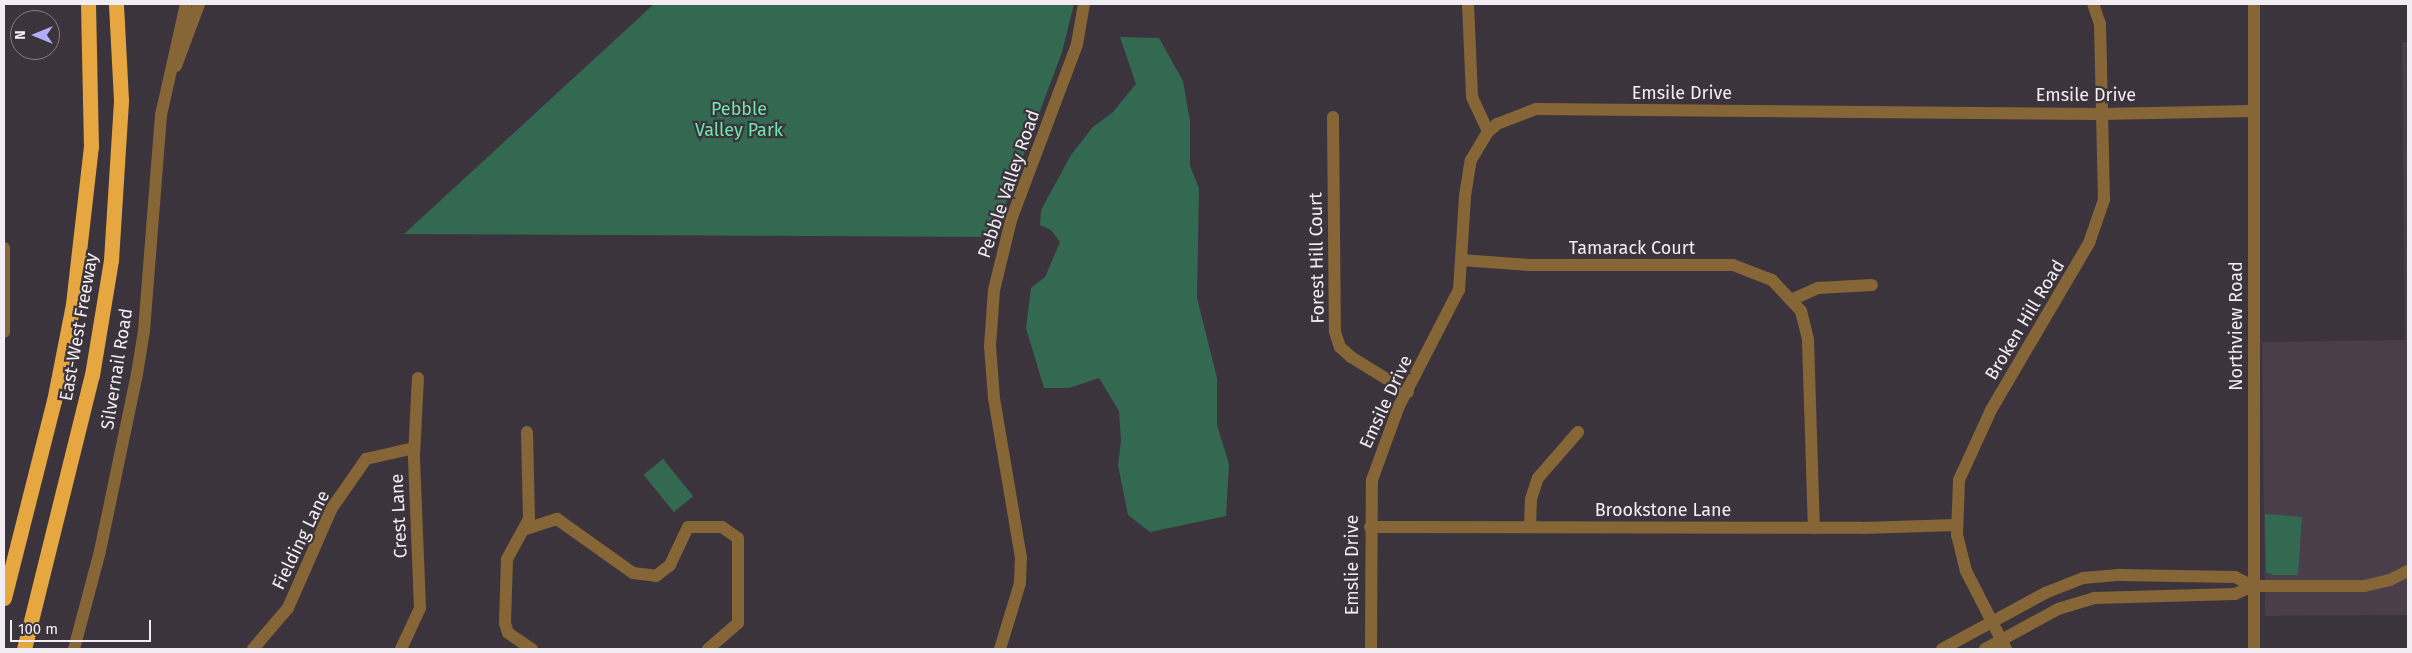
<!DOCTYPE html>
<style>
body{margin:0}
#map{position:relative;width:2412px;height:653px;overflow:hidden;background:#3c343c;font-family:"Fira Sans",sans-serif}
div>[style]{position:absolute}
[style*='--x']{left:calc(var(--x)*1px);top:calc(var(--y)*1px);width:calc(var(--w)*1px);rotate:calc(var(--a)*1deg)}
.built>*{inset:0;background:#493e4a}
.green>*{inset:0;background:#336950;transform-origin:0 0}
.minor>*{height:12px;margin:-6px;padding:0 6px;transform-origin:6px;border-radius:6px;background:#866636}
.highway>*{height:15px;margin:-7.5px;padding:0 7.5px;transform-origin:7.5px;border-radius:7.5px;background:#e6a740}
span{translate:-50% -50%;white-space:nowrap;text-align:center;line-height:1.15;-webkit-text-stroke:4.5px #3c343c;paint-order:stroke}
.street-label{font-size:18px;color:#f2edf2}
.park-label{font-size:18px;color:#69e9b0}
.frame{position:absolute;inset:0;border:5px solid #f2edf2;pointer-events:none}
.north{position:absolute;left:10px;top:10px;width:50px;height:50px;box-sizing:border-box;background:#3c343c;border:1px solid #857e85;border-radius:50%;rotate:270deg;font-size:14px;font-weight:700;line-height:20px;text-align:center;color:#f2edf2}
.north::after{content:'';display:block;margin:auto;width:18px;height:22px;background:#b1adfa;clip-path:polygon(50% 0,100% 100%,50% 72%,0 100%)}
.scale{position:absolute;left:10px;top:620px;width:141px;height:22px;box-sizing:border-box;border:2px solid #f2edf2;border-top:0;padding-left:6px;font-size:15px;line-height:18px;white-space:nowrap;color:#f2edf2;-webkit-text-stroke:4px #3c343c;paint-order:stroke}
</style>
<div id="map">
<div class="built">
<div style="clip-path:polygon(2402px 42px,2408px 42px,2408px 615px,2265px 616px,2262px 342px,2405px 340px)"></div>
</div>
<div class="green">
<div style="clip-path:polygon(654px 4px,1074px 4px,1062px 52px,993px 237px,404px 234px)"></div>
<div style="clip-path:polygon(1120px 37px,1159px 38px,1183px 81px,1190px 121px,1190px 166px,1199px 188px,1197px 298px,1217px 378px,1217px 425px,1229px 464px,1226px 516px,1150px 532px,1128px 515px,1118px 465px,1121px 441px,1119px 411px,1099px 378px,1069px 388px,1044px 388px,1026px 328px,1031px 288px,1045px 277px,1060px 242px,1051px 230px,1040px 225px,1041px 210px,1071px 155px,1093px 127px,1113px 112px,1136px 84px)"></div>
<div style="left:663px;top:459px;width:48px;height:25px;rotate:51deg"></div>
<div style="clip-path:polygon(2265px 514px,2302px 517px,2298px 575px,2273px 575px,2266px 572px)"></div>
</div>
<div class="minor">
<div style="--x:1468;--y:4;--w:93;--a:87.5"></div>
<div style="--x:1472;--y:97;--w:38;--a:65"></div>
<div style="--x:176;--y:66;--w:66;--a:-69.6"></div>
<div style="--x:1333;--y:117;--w:215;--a:89.5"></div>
<div style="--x:1335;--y:332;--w:16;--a:72"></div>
<div style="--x:1340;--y:347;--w:15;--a:42"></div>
<div style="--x:1351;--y:357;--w:67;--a:31.6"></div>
<div style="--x:4;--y:248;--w:84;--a:90"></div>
<div style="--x:1461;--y:260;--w:68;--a:4.2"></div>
<div style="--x:1529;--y:265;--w:204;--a:0"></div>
<div style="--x:1733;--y:265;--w:42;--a:21"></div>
<div style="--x:1772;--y:280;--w:42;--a:46.9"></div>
<div style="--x:1801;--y:311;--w:30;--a:76"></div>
<div style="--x:1808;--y:340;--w:188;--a:88.2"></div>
<div style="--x:1791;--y:300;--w:30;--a:-24"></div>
<div style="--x:1818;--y:288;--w:54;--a:-3.2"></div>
<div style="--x:527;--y:432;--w:87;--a:88.7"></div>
<div style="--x:529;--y:519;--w:46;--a:118.8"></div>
<div style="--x:507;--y:559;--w:64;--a:91.8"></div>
<div style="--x:505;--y:623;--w:10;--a:73"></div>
<div style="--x:508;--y:633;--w:29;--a:34"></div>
<div style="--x:1370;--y:527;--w:492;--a:0.1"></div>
<div style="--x:1862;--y:528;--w:94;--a:-1.8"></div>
<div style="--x:1530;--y:527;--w:28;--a:-88"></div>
<div style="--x:1531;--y:499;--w:22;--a:-72"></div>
<div style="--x:1538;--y:478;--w:61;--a:-49"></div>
<div style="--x:526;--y:529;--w:33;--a:-18"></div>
<div style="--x:557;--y:519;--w:93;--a:35.4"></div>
<div style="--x:633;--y:573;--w:23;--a:7"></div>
<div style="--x:656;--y:576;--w:18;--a:-38"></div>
<div style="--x:670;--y:565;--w:42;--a:-64.7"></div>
<div style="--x:688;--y:527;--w:34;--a:0"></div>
<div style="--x:722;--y:527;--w:19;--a:35"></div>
<div style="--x:738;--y:538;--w:85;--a:90"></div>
<div style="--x:738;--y:623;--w:40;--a:139"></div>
<div style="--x:74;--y:649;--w:101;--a:-75.1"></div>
<div style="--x:100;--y:551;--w:181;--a:-78.2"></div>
<div style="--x:137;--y:374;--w:44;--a:-80.8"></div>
<div style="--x:144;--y:331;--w:217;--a:-85.5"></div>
<div style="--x:161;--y:115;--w:114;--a:-77.3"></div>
<div style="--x:253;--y:649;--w:54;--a:-49.5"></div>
<div style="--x:288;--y:608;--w:109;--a:-66.3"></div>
<div style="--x:332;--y:508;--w:60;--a:-55.2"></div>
<div style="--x:366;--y:459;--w:49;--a:-12.9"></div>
<div style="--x:401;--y:649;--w:45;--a:-65.1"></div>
<div style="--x:420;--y:608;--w:152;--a:-92.3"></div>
<div style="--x:414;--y:456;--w:78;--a:-87.1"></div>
<div style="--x:1000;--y:649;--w:69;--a:-73.1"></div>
<div style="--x:1020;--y:583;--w:25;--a:-88"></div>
<div style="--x:1021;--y:558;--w:162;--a:-99.6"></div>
<div style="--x:994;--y:398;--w:52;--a:-94.4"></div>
<div style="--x:990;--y:346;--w:56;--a:-85.9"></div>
<div style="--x:994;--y:290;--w:72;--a:-76.3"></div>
<div style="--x:1011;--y:220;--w:188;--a:-69.4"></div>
<div style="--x:1077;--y:44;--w:41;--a:-80.1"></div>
<div style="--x:1371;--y:649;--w:169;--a:-89.7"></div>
<div style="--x:1372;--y:480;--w:79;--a:-70"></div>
<div style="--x:1399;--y:406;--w:131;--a:-62.7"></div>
<div style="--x:1459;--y:290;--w:94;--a:-86.3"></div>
<div style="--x:1465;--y:196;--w:36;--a:-81"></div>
<div style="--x:1471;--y:160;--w:33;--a:-59"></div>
<div style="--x:1488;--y:132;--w:12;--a:-42"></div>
<div style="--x:1497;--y:124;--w:42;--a:-21"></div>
<div style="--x:1536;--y:109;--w:564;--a:0.51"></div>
<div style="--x:2100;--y:114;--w:154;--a:-1.1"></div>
<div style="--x:1942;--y:649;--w:117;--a:-28.5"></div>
<div style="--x:2045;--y:593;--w:41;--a:-21.5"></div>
<div style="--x:2083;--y:578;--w:36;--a:-5"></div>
<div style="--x:2119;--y:575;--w:116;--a:1"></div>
<div style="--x:2235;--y:577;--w:20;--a:27"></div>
<div style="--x:1985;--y:649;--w:83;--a:-28.7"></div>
<div style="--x:2058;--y:609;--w:38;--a:-17"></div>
<div style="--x:2094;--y:598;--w:141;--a:-1.6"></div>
<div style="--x:2235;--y:594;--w:20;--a:-24"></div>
<div style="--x:2253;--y:586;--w:111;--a:0"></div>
<div style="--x:2364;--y:586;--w:27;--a:-13"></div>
<div style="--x:2390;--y:580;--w:20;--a:-27"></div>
<div style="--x:2006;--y:649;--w:88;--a:-117.1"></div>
<div style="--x:1966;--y:571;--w:37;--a:-104"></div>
<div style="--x:1957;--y:535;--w:55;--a:-87.9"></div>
<div style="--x:1959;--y:480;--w:77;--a:-65.4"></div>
<div style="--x:1991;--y:410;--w:194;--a:-59.6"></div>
<div style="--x:2089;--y:243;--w:46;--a:-70.8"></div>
<div style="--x:2104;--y:200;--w:176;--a:-91.3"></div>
<div style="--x:2100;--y:24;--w:21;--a:-109"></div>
<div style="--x:2254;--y:649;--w:645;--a:-90"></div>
</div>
<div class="highway">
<div style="--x:4;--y:598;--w:203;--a:-75.8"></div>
<div style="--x:54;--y:401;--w:99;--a:-78.9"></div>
<div style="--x:73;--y:304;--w:158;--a:-83.5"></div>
<div style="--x:91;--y:147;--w:143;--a:-91.2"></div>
<div style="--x:24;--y:649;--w:282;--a:-76.1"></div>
<div style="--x:92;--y:375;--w:117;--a:-80.6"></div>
<div style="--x:111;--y:260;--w:160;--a:-86.4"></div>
<div style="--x:121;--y:100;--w:96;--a:-93"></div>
</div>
<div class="street-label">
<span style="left:1682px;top:93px">Emsile Drive</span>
<span style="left:2086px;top:95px">Emsile Drive</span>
<span style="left:1009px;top:184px;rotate:-71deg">Pebble Valley Road</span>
<span style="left:1632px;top:248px">Tamarack Court</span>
<span style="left:1317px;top:258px;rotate:-91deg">Forest Hill Court</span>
<span style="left:2025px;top:320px;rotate:-59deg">Broken Hill Road</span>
<span style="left:2236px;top:326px;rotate:-90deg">Northview Road</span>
<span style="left:79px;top:327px;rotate:-80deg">East-West Freeway</span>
<span style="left:117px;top:369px;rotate:-81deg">Silvernail Road</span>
<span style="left:1386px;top:402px;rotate:-65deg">Emsile Drive</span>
<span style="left:1663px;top:510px">Brookstone Lane</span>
<span style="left:399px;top:516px;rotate:-93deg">Crest Lane</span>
<span style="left:301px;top:540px;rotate:-64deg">Fielding Lane</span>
<span style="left:1352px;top:565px;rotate:-90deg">Emslie Drive</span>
</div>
<div class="park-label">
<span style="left:739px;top:120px">Pebble<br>Valley Park</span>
</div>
<div class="frame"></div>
<div class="north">N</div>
<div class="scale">100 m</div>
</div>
